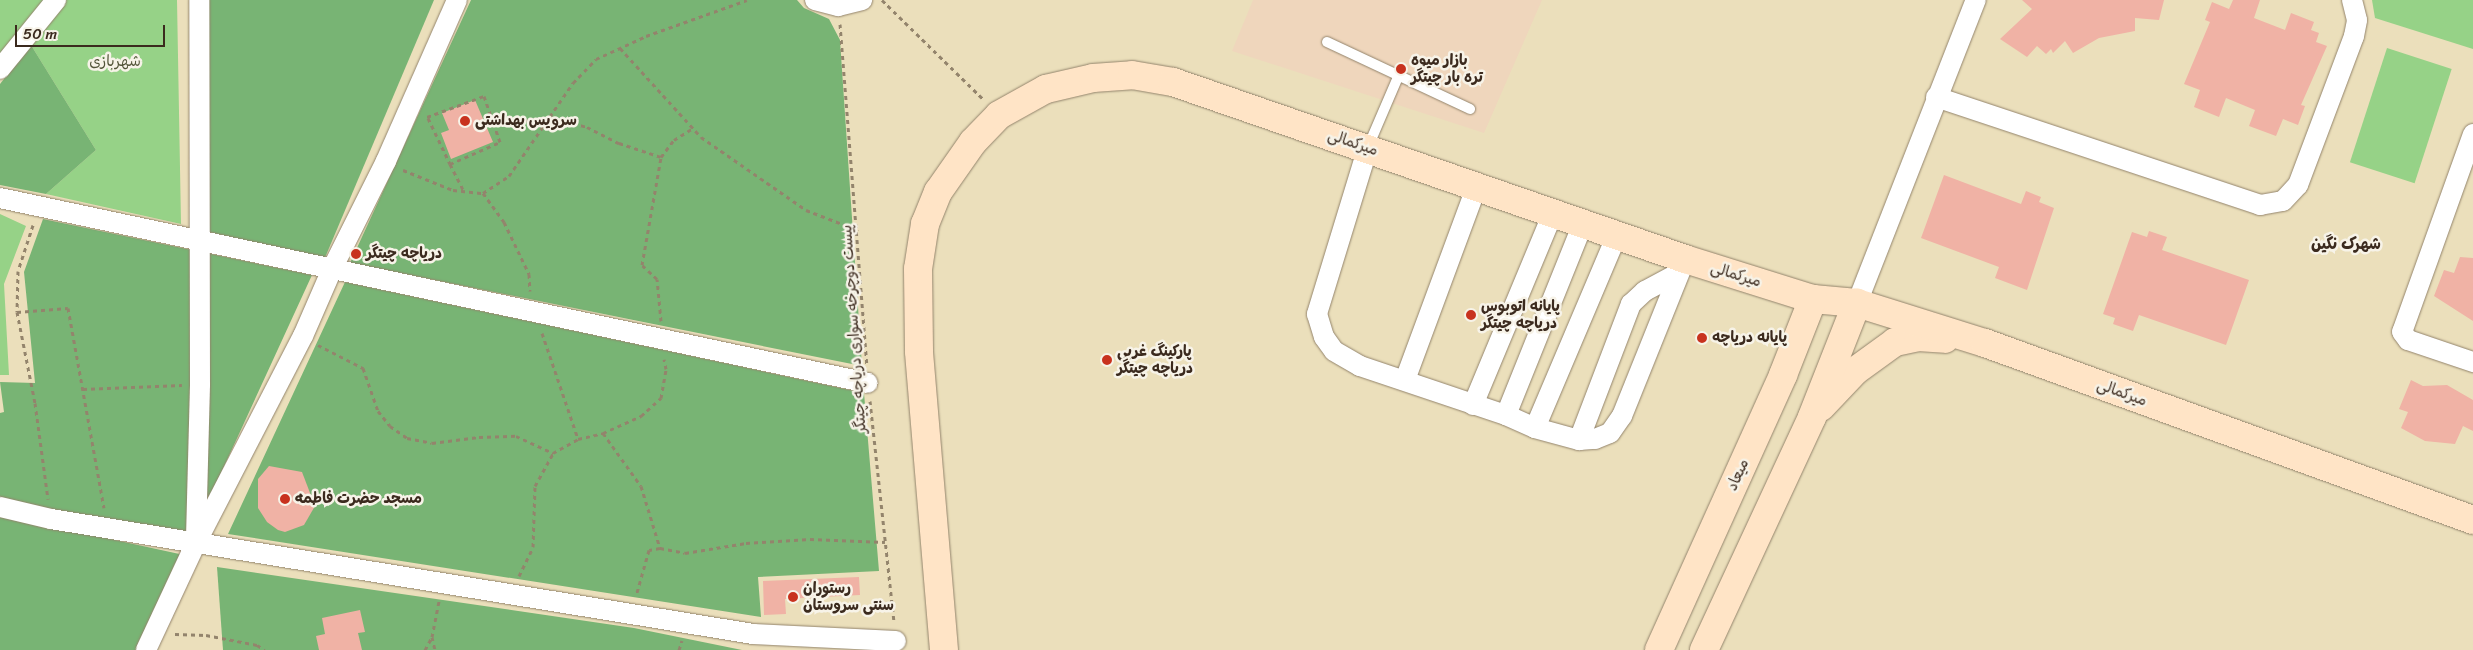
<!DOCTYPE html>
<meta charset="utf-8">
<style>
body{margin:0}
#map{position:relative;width:2473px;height:650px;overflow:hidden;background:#ebdfbb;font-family:Sriracha,"Playpen Sans Arabic",sans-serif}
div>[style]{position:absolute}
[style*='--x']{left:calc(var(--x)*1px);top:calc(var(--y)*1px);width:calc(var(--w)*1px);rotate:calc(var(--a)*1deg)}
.built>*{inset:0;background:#efd6bc}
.green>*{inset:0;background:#96d287;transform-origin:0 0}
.forest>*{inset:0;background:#78b474}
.building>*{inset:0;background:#f0b2a5}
.path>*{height:3px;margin-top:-1.5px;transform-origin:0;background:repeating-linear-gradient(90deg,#93846c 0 4px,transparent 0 8px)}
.roads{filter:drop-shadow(0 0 1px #93846c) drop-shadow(0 0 1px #93846c)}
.lane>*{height:10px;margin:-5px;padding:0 5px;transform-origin:5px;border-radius:5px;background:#fff}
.street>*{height:20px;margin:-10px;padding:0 10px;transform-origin:10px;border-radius:10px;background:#fff}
.secondary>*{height:28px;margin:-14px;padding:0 14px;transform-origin:14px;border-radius:14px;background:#ffe4c6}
.dots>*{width:14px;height:14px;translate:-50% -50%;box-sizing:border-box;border:2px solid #f7f3e8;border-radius:50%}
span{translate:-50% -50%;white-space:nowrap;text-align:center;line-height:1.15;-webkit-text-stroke:5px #f7f3e8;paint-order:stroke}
.poi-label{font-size:15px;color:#3b2a1e;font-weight:700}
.left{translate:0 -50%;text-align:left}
.park-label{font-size:15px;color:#525438}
.street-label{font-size:15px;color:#3b2a1e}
.neighbourhood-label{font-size:16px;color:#3b2a1e;font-weight:700}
.scale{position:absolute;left:15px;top:25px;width:150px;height:22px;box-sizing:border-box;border:2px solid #3b2a1e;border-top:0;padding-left:6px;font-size:15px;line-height:18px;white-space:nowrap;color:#3b2a1e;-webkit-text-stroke:4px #f7f3e8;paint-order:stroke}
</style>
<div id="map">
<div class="built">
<div style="clip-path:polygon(1253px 0,1542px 0,1484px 133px,1232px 51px)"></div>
</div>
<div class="green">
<div style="clip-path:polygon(0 0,46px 0,0 57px)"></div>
<div style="clip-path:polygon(66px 0,177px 0,181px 224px,46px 194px,96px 150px,31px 45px)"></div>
<div style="clip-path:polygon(2372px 0,2473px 0,2473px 49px,2375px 18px)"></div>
<div style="left:2387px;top:48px;width:68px;height:120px;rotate:18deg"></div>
<div style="clip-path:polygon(0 214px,26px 226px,4px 284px,9px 375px,0 375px)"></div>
</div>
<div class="forest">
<div style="clip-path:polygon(200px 0,434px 0,324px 260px,201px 230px)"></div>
<div style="clip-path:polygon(471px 0,797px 0,804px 8px,829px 19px,840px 40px,862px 366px,350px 263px)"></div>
<div style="clip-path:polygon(31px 45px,96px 150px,46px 194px,0 185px,0 84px)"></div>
<div style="clip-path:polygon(43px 219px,312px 275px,193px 534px,18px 503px,0 497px,0 413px,4px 412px,0 382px,35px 383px,24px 272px)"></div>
<div style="clip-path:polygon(345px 282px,864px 393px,879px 571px,758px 577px,761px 617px,228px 534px)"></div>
<div style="clip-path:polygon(0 515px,184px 555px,138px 650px,0 650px)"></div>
<div style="clip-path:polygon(217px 567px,634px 628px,742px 650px,223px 650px)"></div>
</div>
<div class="building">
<div style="clip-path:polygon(2022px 0,2164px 0,2159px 20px,2135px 18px,2135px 31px,2099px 38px,2073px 53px,2065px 41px,2053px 53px,2051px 49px,2046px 54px,2037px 46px,2027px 57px,2000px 39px,2032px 9px)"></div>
<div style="clip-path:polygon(2233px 0,2260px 0,2254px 18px,2285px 30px,2291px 13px,2314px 22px,2311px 30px,2319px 33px,2316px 42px,2327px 46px,2301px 105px,2305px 106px,2298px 125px,2283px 119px,2276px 136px,2249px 126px,2255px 110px,2226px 98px,2219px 117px,2194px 107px,2200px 90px,2184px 84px,2210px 22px,2205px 20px,2212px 2px,2229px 9px)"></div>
<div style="clip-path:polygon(475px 100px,493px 142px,451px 159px,441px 133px,449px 130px,442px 113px)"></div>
<div style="clip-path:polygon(1944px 175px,2021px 204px,2026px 191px,2041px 197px,2039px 202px,2054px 208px,2027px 290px,1995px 278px,1999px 267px,1921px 238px)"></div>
<div style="clip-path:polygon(2149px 231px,2167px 237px,2162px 250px,2249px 280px,2226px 345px,2139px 315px,2133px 331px,2113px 324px,2115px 318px,2103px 314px,2132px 232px,2147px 237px)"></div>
<div style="clip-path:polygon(2460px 257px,2473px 258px,2473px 321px,2434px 296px,2444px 270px,2454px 273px)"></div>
<div style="clip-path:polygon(2411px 380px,2423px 386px,2447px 385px,2473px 400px,2473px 431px,2463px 426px,2455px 444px,2425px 441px,2401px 428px,2408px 412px,2399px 409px)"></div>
<div style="clip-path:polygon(269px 466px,302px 472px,315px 506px,304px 525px,285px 532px,278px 530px,267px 522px,258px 508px,258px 479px)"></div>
<div style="clip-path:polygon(859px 577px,860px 595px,785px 599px,786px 614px,764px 615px,763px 581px)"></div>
<div style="clip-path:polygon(360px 610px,365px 632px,358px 633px,362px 650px,319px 650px,316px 636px,325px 634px,322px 618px)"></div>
</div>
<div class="path">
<div style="--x:882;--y:0;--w:141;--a:44.4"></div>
<div style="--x:840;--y:24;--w:341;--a:85.5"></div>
<div style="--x:620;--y:48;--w:120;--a:47.7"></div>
<div style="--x:701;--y:137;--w:128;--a:34.8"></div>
<div style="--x:806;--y:210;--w:56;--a:21"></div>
<div style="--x:427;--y:117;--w:61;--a:-20.2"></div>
<div style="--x:484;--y:96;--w:31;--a:71"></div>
<div style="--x:494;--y:125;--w:57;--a:-8.1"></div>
<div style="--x:550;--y:117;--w:38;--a:15"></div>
<div style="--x:587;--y:127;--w:36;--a:27"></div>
<div style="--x:619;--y:143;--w:44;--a:18.4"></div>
<div style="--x:428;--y:118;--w:51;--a:64.4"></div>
<div style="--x:450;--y:164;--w:55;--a:-23.7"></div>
<div style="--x:500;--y:142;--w:18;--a:-109"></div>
<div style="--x:450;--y:164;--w:29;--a:63"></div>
<div style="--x:403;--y:170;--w:54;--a:21.8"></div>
<div style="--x:453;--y:190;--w:30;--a:6"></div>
<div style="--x:483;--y:193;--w:31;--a:-33"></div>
<div style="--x:509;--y:176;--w:113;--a:-55.5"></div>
<div style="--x:573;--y:83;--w:33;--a:-46"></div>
<div style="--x:596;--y:59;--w:55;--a:-24.7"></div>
<div style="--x:646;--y:36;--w:107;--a:-19.6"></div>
<div style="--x:483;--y:193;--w:36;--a:54"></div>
<div style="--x:504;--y:222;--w:58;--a:64.3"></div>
<div style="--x:529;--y:274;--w:17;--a:87"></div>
<div style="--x:33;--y:225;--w:48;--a:108.1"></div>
<div style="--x:18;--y:271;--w:41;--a:91.4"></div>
<div style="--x:17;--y:312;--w:93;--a:78.8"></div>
<div style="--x:35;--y:403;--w:97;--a:82.3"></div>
<div style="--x:17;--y:312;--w:51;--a:-4.5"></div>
<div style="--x:68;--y:308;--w:203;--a:79.8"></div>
<div style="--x:661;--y:321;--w:42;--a:-95.4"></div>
<div style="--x:657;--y:279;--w:21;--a:-137"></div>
<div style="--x:642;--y:265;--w:110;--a:-80"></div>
<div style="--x:661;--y:157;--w:21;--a:-53"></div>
<div style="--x:674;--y:140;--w:22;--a:-32"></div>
<div style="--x:542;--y:333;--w:112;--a:71.2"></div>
<div style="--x:318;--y:345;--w:51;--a:27.1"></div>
<div style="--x:363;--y:368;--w:46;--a:70.8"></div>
<div style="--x:378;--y:411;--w:19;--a:51"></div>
<div style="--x:390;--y:426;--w:21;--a:35"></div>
<div style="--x:407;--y:438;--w:25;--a:11"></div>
<div style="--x:432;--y:443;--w:47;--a:-7.3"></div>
<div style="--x:479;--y:437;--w:37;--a:-2"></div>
<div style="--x:516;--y:436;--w:41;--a:24.7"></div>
<div style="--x:83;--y:389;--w:99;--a:-2.3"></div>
<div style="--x:870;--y:401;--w:223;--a:83.8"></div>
<div style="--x:603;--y:433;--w:65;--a:54.4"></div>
<div style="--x:641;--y:486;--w:65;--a:73"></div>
<div style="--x:660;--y:548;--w:11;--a:170"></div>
<div style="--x:649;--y:550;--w:48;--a:105.8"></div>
<div style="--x:660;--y:548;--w:25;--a:11"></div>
<div style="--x:685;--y:553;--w:62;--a:-9.3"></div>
<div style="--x:746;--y:543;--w:64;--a:-3.6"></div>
<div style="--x:810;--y:539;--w:75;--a:2.3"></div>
<div style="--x:519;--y:576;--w:32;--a:-64"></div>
<div style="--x:533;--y:547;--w:61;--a:-88.1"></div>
<div style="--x:535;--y:486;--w:38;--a:-61"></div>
<div style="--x:553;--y:453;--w:29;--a:-29"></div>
<div style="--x:578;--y:439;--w:26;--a:-13"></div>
<div style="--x:603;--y:433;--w:42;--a:-24.1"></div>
<div style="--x:641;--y:416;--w:27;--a:-42"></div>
<div style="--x:661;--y:398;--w:29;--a:-80"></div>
<div style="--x:666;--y:369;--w:10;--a:-101"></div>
<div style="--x:175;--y:634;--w:31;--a:2"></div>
<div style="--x:206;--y:635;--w:52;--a:11.1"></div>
<div style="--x:257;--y:645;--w:9;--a:32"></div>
<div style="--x:432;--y:637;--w:13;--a:77"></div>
<div style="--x:425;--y:650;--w:15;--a:-62"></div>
<div style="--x:432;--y:637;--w:37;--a:-79"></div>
<div style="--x:679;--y:650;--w:10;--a:-73"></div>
</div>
<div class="roads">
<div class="lane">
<div style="--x:1327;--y:42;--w:158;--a:25.1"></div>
<div style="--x:1368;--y:147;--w:76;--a:-66.8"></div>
</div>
<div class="street">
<div style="--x:815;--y:0;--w:24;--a:15"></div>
<div style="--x:838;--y:6;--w:25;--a:-14"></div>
<div style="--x:0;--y:69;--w:89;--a:-50.9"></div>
<div style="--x:1936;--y:97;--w:342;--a:18.4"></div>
<div style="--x:2260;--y:205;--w:23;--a:-10"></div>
<div style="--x:2283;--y:201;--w:22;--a:-47"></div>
<div style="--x:2298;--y:185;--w:159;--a:-69.4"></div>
<div style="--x:2354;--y:36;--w:16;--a:-79"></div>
<div style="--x:2357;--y:20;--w:21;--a:-104"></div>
<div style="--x:2473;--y:134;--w:210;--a:109.7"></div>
<div style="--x:2402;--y:332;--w:10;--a:53"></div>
<div style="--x:2408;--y:340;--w:69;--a:18.7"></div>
<div style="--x:1368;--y:147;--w:175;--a:107"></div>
<div style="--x:1317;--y:314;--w:24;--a:73"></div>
<div style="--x:1324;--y:337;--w:17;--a:54"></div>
<div style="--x:1334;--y:351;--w:30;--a:30"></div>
<div style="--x:1360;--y:366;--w:154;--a:18.6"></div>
<div style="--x:1506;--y:415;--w:32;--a:24"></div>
<div style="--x:1535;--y:428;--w:46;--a:15.3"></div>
<div style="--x:1579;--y:440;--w:16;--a:-4"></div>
<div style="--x:1595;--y:439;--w:16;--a:-22"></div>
<div style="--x:1610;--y:433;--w:21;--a:-55"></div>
<div style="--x:1622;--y:416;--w:169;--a:-68.1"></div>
<div style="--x:0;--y:198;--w:887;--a:12.03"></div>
<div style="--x:1857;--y:303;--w:326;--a:-68.6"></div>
<div style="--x:1405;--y:380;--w:208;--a:-69.7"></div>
<div style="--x:1473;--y:405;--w:208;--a:-67.4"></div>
<div style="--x:1506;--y:415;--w:207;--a:-68.1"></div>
<div style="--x:1535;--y:428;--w:210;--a:-67"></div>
<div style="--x:1579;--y:440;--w:146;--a:-69.1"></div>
<div style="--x:1631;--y:304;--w:19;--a:-43"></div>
<div style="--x:1645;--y:291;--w:38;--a:-28"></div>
<div style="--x:0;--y:507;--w:52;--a:13.2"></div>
<div style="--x:51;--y:519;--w:711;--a:9.3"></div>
<div style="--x:753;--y:634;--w:143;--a:2.8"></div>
<div style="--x:196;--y:538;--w:154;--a:-88.5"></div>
<div style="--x:200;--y:384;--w:384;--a:-90.1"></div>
<div style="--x:146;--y:650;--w:118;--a:-65"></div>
<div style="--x:196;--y:543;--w:233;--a:-62.7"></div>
<div style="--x:303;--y:336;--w:75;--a:-66.5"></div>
<div style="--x:333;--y:267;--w:119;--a:-63.4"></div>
<div style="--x:386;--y:161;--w:176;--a:-66.2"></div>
</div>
<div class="secondary">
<div style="--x:1821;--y:407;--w:50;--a:-46.6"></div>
<div style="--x:1855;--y:371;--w:49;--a:-35.9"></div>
<div style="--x:1895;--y:342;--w:24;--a:-12"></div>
<div style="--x:1918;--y:337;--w:27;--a:4"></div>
<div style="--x:944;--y:650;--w:300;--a:-94.8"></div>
<div style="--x:919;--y:351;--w:82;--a:-90.7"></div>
<div style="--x:918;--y:269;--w:46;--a:-81.2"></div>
<div style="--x:925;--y:224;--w:35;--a:-68"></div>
<div style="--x:938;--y:192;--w:61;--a:-55"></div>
<div style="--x:973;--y:142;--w:37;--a:-46"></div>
<div style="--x:999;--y:115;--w:54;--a:-29"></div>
<div style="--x:1046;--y:89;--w:48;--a:-13.2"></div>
<div style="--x:1093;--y:78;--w:39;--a:-4"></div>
<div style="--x:1132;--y:75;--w:42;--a:9.7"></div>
<div style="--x:1173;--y:82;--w:542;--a:19.07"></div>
<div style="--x:1685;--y:259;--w:134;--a:17.4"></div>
<div style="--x:1813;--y:299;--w:44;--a:5.2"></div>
<div style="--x:1857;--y:303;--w:134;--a:17.4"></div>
<div style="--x:1985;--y:343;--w:519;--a:19.94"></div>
<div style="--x:1659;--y:650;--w:302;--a:-65.7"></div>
<div style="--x:1783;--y:375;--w:82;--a:-68.5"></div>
<div style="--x:1704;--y:650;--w:257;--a:-65.1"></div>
<div style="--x:1812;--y:417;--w:123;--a:-68.5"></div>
</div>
</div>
<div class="dots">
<div style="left:1401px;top:69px;background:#c8321e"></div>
<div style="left:465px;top:121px;background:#c8321e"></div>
<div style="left:356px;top:254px;background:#c8321e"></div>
<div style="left:1471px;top:315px;background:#c8321e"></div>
<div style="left:1702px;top:338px;background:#c8321e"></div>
<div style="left:1107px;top:360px;background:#c8321e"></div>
<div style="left:285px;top:499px;background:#c8321e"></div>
<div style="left:793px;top:597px;background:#c8321e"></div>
</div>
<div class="poi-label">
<span class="left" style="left:1411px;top:69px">بازار میوه<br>تره بار چیتگر</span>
<span class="left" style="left:475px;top:121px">سرویس بهداشتی</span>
<span class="left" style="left:366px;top:254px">دریاچه چیتگر</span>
<span class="left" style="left:1481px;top:315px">پایانه اتوبوس<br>دریاچه چیتگر</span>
<span class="left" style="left:1712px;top:338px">پایانه دریاچه</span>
<span class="left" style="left:1117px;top:360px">پارکینگ غربی<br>دریاچه چیتگر</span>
<span class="left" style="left:295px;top:499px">مسجد حضرت فاطمه</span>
<span class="left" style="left:803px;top:597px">رستوران<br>سنتی سروستان</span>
</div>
<div class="park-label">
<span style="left:115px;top:62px">شهربازی</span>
</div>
<div class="street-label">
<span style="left:1353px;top:143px;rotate:19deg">میرکمالی</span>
<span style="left:1736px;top:275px;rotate:17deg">میرکمالی</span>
<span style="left:854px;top:329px;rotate:-94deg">پیست دوچرخه سواری دریاچه چیتگر</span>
<span style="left:2122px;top:393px;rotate:20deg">میرکمالی</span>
<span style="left:1738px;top:475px;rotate:-66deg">میعاد</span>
</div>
<div class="neighbourhood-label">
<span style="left:2346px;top:244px">شهرک نگین</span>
</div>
<div class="scale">50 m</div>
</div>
